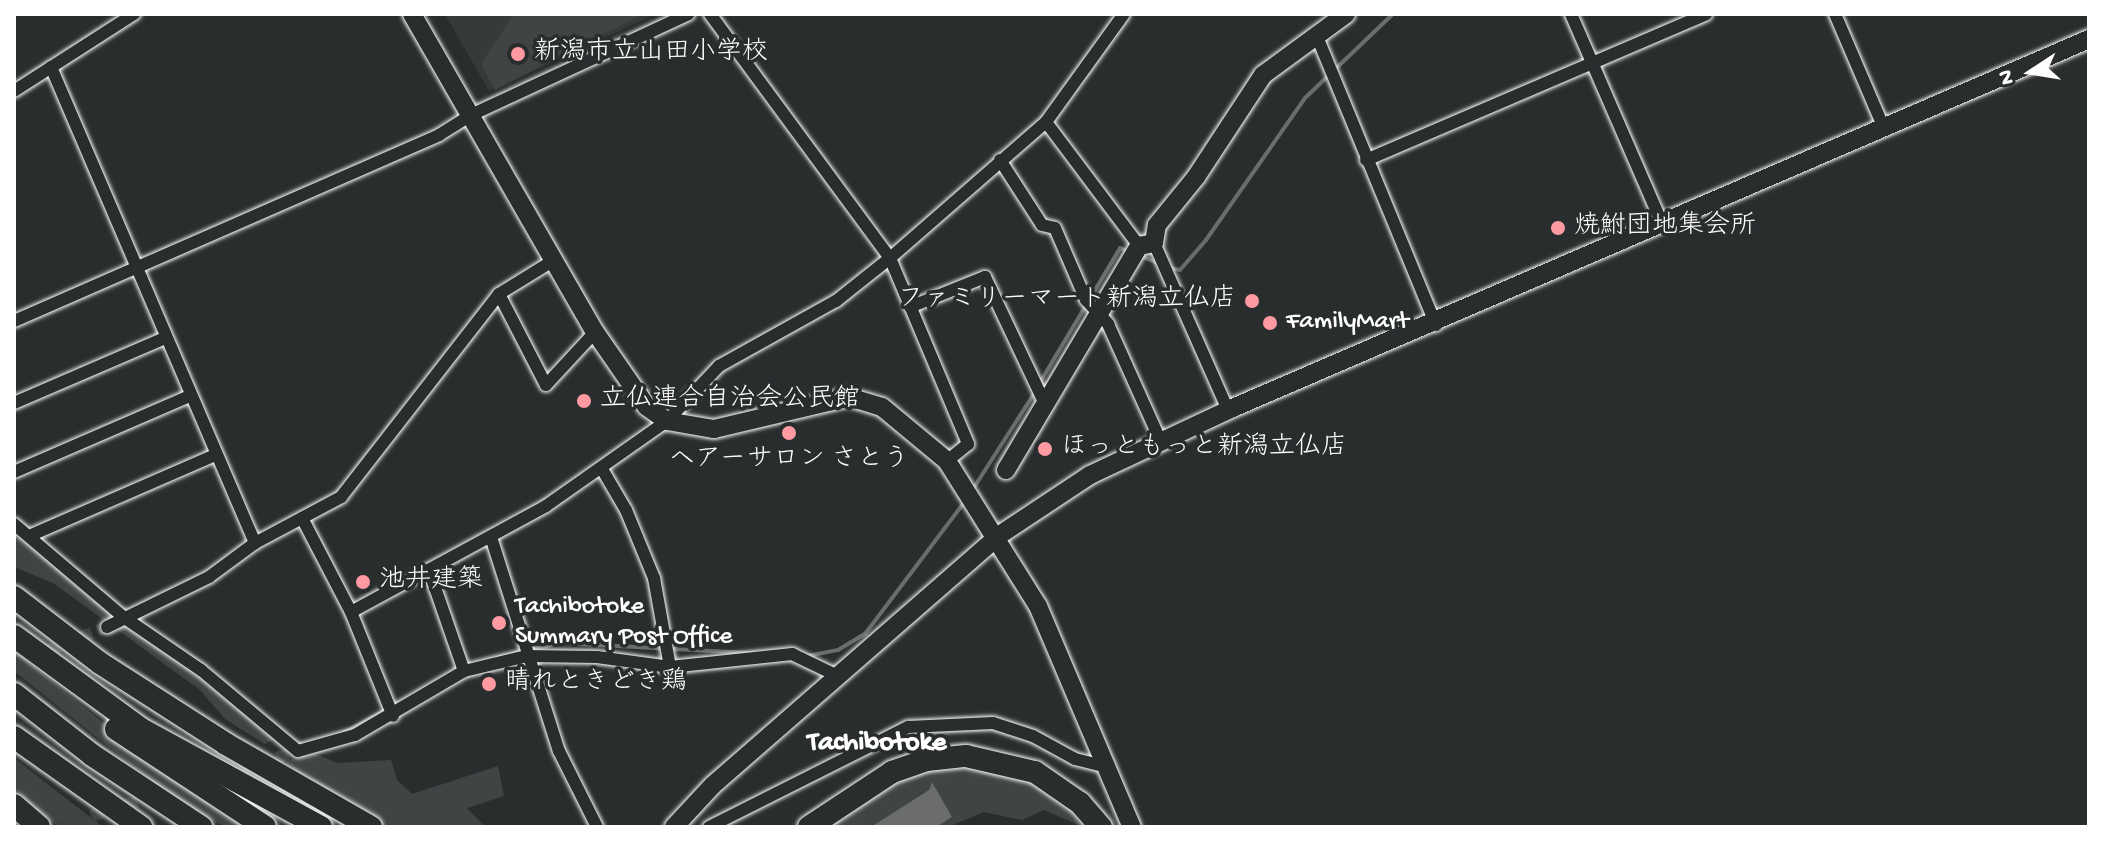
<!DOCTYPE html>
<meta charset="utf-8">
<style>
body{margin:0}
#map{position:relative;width:2103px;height:841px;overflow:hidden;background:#2a2d2e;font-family:"Gochi Hand","Klee One",sans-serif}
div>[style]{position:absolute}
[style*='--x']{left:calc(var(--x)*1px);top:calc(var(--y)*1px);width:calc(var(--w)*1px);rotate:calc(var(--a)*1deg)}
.built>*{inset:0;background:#373a3b}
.green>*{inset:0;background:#414445}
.water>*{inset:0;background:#6a6c6d}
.stream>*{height:4px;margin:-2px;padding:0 2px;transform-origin:2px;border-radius:2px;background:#6a6c6d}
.street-tunnel>*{height:12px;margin-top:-6px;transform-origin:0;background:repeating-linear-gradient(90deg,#3f4243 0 12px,transparent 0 18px)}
.roads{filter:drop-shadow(0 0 2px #fff) drop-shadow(0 0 2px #fff)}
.street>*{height:12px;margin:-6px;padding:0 6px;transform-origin:6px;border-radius:6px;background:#2a2d2e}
.secondary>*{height:18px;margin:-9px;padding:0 9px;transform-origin:9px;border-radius:9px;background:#2a2d2e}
.highway>*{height:22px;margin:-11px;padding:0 11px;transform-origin:11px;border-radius:11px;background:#2a2d2e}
.dots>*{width:22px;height:22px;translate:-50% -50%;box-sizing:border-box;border:4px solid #2a2d2e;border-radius:50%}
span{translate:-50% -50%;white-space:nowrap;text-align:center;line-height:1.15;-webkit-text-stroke:7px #2a2d2e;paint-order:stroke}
.poi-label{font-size:26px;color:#fff}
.left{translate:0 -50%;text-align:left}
.right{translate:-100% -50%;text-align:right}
.neighbourhood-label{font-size:28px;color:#fff;font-weight:700}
.frame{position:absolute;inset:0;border:16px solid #fff;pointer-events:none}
.north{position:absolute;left:1991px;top:32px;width:80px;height:80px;-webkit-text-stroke:6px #2a2d2e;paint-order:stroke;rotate:258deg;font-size:22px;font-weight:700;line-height:32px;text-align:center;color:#fff}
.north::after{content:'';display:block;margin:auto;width:28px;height:36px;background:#fff;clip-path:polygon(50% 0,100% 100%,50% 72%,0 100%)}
</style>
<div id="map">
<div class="built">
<div style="clip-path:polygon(432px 14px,656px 14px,489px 91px,446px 16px)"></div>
</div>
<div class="green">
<div style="clip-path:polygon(514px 14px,643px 14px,495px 90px,481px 64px)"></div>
<div style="clip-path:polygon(14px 533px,128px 626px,194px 671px,275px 738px,265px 744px,225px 719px,200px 690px,53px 583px,14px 567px)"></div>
<div style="clip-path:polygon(14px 651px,158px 767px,257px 827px,226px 827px,183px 806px,14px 671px)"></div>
<div style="clip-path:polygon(316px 754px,337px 763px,391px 760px,397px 780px,412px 794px,498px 766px,504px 796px,467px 808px,485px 827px,386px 827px,312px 786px,286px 761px)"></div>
<div style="clip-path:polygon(14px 758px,103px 827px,60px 827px,50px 820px,14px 789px)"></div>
<div style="clip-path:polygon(939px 766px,980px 766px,1036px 783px,1069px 807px,1083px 827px,1044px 810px,1022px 820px,984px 812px,948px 827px,823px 827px,895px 779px)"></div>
</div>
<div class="water">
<div style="clip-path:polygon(932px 782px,952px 817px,936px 827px,871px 827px,929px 790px)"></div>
</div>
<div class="stream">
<div style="--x:1140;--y:256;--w:19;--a:21"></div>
<div style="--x:1170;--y:268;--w:10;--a:11"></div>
<div style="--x:1180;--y:270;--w:40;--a:-49"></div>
<div style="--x:1206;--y:240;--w:173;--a:-55.1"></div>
<div style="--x:1305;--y:98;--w:122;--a:-43.7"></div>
<div style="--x:1039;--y:384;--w:158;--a:-59.2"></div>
<div style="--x:1120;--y:248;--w:9;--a:21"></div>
<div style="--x:973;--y:489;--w:115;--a:-57.4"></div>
<div style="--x:807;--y:656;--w:32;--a:-11"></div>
<div style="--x:838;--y:650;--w:31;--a:-31"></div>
<div style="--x:865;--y:634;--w:168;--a:-53"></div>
<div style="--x:497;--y:658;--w:65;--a:-13.4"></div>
<div style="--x:560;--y:643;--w:194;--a:3"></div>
<div style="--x:343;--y:733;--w:51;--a:-28.1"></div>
</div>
<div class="street-tunnel">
<div style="--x:14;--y:664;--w:100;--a:-21.7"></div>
<div style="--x:225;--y:774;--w:77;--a:-17.5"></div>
<div style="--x:57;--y:827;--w:150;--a:-17.5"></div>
</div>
<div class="roads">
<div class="street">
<div style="--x:710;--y:14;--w:303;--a:53.6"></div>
<div style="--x:890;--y:258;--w:202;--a:67.2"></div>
<div style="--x:968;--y:444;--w:27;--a:141"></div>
<div style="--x:1571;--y:14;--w:226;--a:66.5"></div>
<div style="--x:1835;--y:14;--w:122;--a:66.8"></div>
<div style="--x:1316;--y:34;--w:315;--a:67.6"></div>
<div style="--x:51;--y:67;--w:518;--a:66.8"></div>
<div style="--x:14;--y:91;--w:143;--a:-32.7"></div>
<div style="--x:1046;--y:122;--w:155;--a:53.1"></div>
<div style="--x:1000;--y:160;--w:77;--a:57.1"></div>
<div style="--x:1042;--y:225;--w:13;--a:13"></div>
<div style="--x:1055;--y:228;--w:78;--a:66.7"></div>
<div style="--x:1086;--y:300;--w:33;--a:47"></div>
<div style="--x:1108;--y:324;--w:129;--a:65.8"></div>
<div style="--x:1366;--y:160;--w:370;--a:-23.2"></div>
<div style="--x:1154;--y:243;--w:183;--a:66.1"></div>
<div style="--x:499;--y:294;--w:102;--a:62.7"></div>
<div style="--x:546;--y:385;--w:72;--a:-47.2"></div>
<div style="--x:910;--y:307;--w:81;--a:-21.8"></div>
<div style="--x:985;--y:277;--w:140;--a:64.7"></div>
<div style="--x:14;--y:321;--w:464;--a:-23.6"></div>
<div style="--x:439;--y:135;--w:38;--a:-32"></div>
<div style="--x:471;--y:115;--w:240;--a:-24.9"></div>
<div style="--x:14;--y:403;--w:164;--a:-23.3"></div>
<div style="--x:602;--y:469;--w:48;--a:59.7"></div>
<div style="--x:626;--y:510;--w:74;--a:67.6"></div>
<div style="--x:654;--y:578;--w:90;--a:79.8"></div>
<div style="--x:14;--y:472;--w:192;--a:-23.4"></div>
<div style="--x:302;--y:518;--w:106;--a:62.5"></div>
<div style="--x:351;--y:612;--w:222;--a:-28.5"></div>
<div style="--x:546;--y:506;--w:148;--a:-35.1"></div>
<div style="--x:667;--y:421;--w:76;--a:-46.6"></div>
<div style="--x:719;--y:366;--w:134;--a:-29.1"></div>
<div style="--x:836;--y:301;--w:69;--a:-38.5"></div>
<div style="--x:890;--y:258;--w:207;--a:-41.1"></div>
<div style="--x:1046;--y:122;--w:133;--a:-54.2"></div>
<div style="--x:14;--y:524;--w:142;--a:40.4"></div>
<div style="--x:122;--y:616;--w:96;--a:34.4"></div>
<div style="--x:201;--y:670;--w:126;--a:39.9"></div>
<div style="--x:298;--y:751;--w:59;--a:-15.7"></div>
<div style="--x:355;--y:735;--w:126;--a:-30.4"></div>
<div style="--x:464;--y:671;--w:65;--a:-13.4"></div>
<div style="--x:527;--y:656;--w:70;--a:0.8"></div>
<div style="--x:597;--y:657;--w:74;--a:7.8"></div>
<div style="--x:670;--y:667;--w:123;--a:-6.1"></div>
<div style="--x:792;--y:654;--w:51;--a:25.6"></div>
<div style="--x:29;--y:536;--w:203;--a:-23.5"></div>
<div style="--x:491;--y:537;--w:225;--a:72.4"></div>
<div style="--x:559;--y:751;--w:85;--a:63.4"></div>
<div style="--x:429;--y:570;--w:107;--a:70.9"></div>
<div style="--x:351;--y:612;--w:112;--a:68"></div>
<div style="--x:107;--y:627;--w:114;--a:-26.1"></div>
<div style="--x:209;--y:577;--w:57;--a:-36.5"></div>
<div style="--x:255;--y:543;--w:98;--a:-28.1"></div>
<div style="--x:341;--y:497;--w:257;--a:-52.1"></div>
<div style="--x:499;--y:294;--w:65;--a:-31.7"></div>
<div style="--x:709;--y:827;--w:223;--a:-26.7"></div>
<div style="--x:908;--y:727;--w:85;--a:-2.7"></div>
<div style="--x:993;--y:723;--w:42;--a:18"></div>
<div style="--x:1033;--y:736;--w:48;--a:28.7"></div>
<div style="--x:1075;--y:759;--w:32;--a:14"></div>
</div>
<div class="secondary">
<div style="--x:412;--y:14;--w:367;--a:60.1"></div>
<div style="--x:595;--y:332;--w:91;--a:55.3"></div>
<div style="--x:647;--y:407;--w:24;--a:35"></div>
<div style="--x:667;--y:421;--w:48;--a:9.7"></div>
<div style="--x:714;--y:429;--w:139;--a:-13.3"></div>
<div style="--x:849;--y:397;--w:34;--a:17"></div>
<div style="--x:882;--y:407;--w:85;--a:39.7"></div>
<div style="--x:947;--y:461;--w:171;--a:57.9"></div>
<div style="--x:1038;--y:606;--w:240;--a:67"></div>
<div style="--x:1006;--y:470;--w:261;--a:-59.3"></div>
<div style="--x:1139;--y:246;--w:15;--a:-11"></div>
<div style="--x:1154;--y:243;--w:18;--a:-81"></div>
<div style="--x:1157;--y:225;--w:62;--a:-50.9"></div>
<div style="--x:1196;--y:177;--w:122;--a:-56.7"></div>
<div style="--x:1263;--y:75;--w:103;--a:-36.3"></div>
<div style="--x:674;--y:827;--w:57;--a:-47.1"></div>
<div style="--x:713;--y:785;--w:378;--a:-41.1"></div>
<div style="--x:998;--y:536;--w:110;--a:-33.5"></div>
<div style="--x:1090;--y:475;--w:153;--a:-25.2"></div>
<div style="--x:1228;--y:410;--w:938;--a:-23.31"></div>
</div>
<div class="highway">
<div style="--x:14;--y:597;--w:108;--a:37.5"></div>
<div style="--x:100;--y:663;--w:150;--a:32.7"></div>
<div style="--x:226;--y:744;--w:167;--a:29.8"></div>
<div style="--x:14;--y:636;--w:157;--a:36.2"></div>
<div style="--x:141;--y:729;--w:205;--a:28.6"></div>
<div style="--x:14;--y:694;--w:99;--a:38"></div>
<div style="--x:92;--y:755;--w:131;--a:33.4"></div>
<div style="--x:116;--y:729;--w:178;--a:33.3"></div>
<div style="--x:14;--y:737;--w:156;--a:35.3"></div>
<div style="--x:14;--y:805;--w:33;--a:41"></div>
<div style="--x:809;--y:827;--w:100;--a:-33.5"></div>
<div style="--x:892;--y:772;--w:37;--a:-19"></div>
<div style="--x:927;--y:760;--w:39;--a:-6"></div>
<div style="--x:966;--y:756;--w:71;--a:13.1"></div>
<div style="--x:1035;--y:772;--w:55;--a:34.6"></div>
<div style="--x:1080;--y:803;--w:32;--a:49"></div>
</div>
</div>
<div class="dots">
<div style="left:518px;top:54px;background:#ff9aa2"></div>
<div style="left:1558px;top:228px;background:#ff9aa2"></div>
<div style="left:1252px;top:301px;background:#ff9aa2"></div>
<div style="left:1270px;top:323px;background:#ff9aa2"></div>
<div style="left:584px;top:401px;background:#ff9aa2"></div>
<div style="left:789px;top:433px;background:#ff9aa2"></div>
<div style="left:1045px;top:449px;background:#ff9aa2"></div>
<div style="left:363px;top:582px;background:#ff9aa2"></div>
<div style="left:499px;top:623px;background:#ff9aa2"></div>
<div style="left:489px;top:684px;background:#ff9aa2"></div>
</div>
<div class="poi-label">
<span class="left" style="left:534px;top:54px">新潟市立山田小学校</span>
<span class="left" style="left:1574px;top:228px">焼鮒団地集会所</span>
<span class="right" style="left:1236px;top:301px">ファミリーマート新潟立仏店</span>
<span class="left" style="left:1286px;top:323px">FamilyMart</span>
<span class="left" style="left:600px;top:401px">立仏連合自治会公民館</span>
<span class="left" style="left:1061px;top:449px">ほっともっと新潟立仏店</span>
<span style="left:789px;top:461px">ヘアーサロン さとう</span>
<span class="left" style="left:379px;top:582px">池井建築</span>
<span class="left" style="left:515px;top:623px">Tachibotoke<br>Summary Post Office</span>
<span class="left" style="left:505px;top:684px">晴れときどき鶏</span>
</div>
<div class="neighbourhood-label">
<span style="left:877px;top:744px">Tachibotoke</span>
</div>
<div class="frame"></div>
<div class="north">N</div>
</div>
